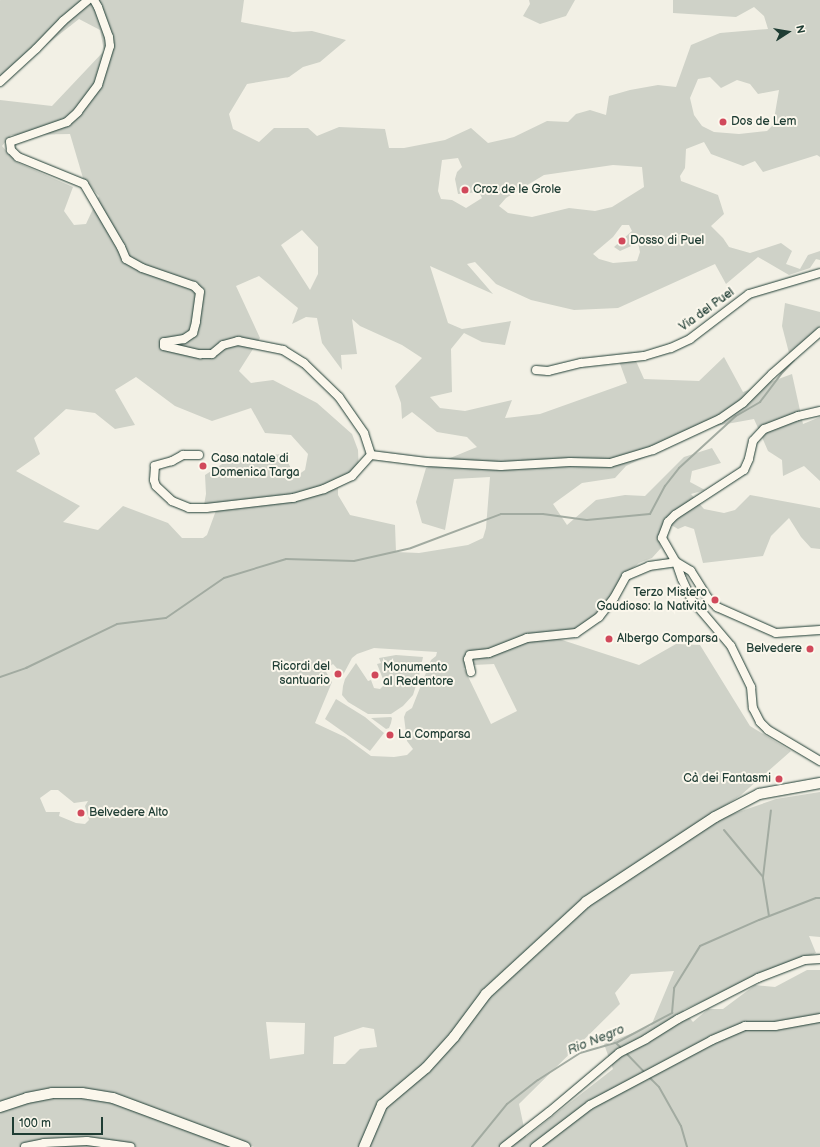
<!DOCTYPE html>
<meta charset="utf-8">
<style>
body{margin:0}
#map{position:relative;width:820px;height:1147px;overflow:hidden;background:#f2f0e5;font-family:"Balsamiq Sans",sans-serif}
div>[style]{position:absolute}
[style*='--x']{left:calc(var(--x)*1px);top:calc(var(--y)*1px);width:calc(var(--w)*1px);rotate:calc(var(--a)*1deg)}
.green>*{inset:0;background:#cfd2c8}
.stream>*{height:2px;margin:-1px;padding:0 1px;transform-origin:1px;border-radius:1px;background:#a2aba1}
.roads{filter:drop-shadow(0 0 1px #1f3d34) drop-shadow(0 0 1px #1f3d34)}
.minor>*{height:8px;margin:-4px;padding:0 4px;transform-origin:4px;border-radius:4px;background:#fbf7ec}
.major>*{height:10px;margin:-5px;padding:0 5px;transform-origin:5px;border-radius:5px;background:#fbf7ec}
.dots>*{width:11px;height:11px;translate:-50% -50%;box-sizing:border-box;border:2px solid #fbf7ec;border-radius:50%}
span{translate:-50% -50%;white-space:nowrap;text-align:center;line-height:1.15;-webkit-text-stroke:4px #fbf7ec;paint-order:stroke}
.poi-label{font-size:12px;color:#1f3d34}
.left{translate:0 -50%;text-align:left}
.right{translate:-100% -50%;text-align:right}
.street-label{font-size:12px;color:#1f3d34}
.water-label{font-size:13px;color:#465e55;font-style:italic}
.north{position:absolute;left:768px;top:12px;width:40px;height:40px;-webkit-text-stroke:3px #fbf7ec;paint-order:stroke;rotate:78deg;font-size:11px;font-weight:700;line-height:16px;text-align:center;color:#1f3d34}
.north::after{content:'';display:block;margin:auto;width:14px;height:18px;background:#1f3d34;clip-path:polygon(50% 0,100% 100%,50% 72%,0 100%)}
.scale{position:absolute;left:12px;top:1117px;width:91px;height:18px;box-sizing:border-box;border:2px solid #1f3d34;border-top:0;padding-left:5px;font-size:12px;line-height:14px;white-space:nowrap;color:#1f3d34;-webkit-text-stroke:3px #fbf7ec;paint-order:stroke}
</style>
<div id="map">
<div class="green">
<div style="clip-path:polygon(evenodd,0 0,244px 0,241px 22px,293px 32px,312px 31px,346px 40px,320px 62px,303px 67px,289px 77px,247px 84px,229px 114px,233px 129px,259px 142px,274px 128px,308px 128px,317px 136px,339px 127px,385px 129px,389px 148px,404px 148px,445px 140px,471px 128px,488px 143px,514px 137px,547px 121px,568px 122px,576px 114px,590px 110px,606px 115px,609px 96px,630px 90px,658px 85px,676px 87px,691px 45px,720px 33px,768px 29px,764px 16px,754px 7px,736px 17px,673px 13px,673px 0,820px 0,820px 157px,817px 155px,763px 172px,755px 161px,743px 166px,711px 154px,704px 142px,686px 149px,685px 168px,680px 176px,681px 181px,718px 195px,724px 214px,711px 226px,723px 238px,729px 247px,750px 253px,781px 243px,792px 251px,786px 264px,800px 269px,808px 255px,820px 251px,820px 260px,816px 259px,810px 268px,789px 275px,758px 257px,726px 284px,715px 264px,618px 308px,574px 310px,531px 300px,496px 284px,475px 262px,467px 264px,493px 294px,430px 266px,448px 323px,462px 329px,511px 321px,505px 345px,482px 342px,464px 333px,451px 349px,452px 392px,430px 397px,440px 408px,465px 411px,512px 400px,505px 418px,540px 414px,627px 383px,619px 361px,636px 361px,644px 379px,699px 381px,724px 357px,743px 392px,792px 374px,803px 424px,820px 417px,820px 481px,804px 466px,783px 476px,782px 460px,768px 451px,754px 419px,710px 427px,626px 466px,615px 478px,582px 483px,553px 504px,567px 525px,596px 500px,625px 495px,645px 496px,684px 457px,712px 448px,721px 463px,692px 471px,690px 482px,705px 490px,691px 494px,704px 509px,724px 513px,735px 510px,750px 495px,820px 508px,820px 549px,811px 548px,801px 537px,789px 518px,771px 536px,763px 556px,703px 563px,694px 529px,685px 526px,678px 529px,666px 522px,658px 535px,661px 548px,652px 558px,639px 563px,624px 575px,606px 606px,587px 623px,559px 639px,639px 665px,676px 644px,700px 645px,750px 726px,791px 751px,741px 795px,583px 899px,423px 1065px,378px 1102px,360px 1147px,254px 1147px,190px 1121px,114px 1094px,82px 1089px,0 1103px,0 100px,52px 106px,104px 51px,100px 30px,79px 19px,3px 79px,0 79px,0 0,710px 77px,721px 88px,737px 80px,750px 84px,758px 94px,779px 90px,773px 125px,767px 131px,739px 134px,714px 132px,702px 126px,694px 115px,690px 98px,698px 79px,710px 77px,0 0,70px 134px,83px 178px,99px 196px,86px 224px,74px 225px,64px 211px,73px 187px,16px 162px,2px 146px,11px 135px,70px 134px,0 0,458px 158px,462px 167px,457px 172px,455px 179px,458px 194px,479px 192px,482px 198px,466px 208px,452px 200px,441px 199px,438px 191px,442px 160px,458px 158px,0 0,613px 165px,642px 167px,644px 187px,612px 207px,595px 211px,569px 208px,532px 217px,508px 213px,499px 206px,506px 198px,544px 175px,613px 165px,0 0,622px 225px,629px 225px,632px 231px,614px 247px,620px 251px,638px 243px,640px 252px,637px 261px,613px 263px,599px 259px,593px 254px,613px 237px,622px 225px,0 0,302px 230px,318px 247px,318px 274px,310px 290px,281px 245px,302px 230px,0 0,259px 276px,298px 308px,292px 324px,306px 317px,317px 318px,322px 343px,342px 370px,341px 355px,357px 354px,352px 319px,360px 326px,402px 345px,422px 358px,395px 386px,401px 403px,402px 419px,412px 412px,437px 432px,467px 437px,477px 447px,426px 468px,416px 502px,422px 523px,445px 530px,454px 479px,490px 477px,486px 528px,483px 538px,468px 545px,419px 553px,396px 552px,395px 525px,350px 515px,338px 495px,338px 488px,359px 474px,358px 450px,352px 434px,317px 403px,273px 380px,251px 383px,239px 371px,260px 338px,236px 286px,259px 276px,0 0,136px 377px,175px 406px,212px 421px,251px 408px,265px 433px,291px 435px,308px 454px,305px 470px,295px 477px,284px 454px,233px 457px,205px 475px,206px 494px,204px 505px,218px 505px,207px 535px,203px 538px,182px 538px,168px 523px,123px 506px,98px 530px,63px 522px,80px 506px,16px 471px,40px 454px,34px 438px,66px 409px,95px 413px,115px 429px,135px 425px,115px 390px,136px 377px,0 0,374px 648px,437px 652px,436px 656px,431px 660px,412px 708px,406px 712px,404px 717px,407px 741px,413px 749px,407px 755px,394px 757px,371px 756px,345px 737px,315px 723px,332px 682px,325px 670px,333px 664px,343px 675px,352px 658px,357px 654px,374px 648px,0 0,494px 664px,517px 711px,491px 724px,464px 668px,473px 665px,494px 664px,0 0,51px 790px,58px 790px,74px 803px,88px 801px,85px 806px,89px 820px,85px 824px,76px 823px,59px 816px,60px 812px,46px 812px,40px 798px,51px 790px,0 0,266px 1022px,305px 1023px,304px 1054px,270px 1059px,266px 1022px,0 0,363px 1027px,374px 1029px,377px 1047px,360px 1049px,345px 1064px,333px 1064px,334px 1037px,363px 1027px)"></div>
<div style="clip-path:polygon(529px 0,575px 0,566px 16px,540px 24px,523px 16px,530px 4px)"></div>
<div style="clip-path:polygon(785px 303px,820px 312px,820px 327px,789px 353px,782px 326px)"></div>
<div style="clip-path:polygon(396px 655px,423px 657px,419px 676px,413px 695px,403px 706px,391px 714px,368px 714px,348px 702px,342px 695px,343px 686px,345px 679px,356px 663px,368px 681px,371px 680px,374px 688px,380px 689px,385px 684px,377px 664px,381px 663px,379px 658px)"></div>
<div style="clip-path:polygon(336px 699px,365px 717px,384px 733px,370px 751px,325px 719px)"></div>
<div style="clip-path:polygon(391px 717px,392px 718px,391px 723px,389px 728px,386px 729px,371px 718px)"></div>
<div style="clip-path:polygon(evenodd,820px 792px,820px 937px,809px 936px,816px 953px,683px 1010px,693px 1022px,708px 1009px,723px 1009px,755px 985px,775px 987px,807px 970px,820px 970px,820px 1147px,368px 1147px,385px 1107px,488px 997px,588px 906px,724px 817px,776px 799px,820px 792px,674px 971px,651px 1026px,604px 1044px,613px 1069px,526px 1137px,519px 1104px,620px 1004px,615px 993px,631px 974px,674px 971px)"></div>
<div style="clip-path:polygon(53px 1097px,82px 1097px,112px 1102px,234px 1147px,0 1147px,0 1111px,28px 1101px)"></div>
</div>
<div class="stream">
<div style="--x:0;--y:677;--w:28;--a:-19"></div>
<div style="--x:26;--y:668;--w:101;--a:-25.8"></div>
<div style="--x:117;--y:624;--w:49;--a:-7"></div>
<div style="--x:166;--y:618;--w:70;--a:-34.6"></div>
<div style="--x:224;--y:578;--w:65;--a:-17"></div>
<div style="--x:286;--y:559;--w:68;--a:1.7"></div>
<div style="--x:354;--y:561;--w:58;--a:-12.8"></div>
<div style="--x:411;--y:548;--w:96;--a:-20.7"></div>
<div style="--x:501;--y:514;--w:42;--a:0"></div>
<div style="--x:543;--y:514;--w:44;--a:7.8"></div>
<div style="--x:587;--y:520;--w:63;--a:-5.4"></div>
<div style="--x:650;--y:514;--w:32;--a:-62"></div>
<div style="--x:665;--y:486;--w:23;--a:-52"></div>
<div style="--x:679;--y:468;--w:77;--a:-42.4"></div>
<div style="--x:736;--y:416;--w:28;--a:-30"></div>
<div style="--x:760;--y:402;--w:35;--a:-53"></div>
<div style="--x:781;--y:374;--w:19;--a:-47"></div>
<div style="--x:724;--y:830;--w:61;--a:50.3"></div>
<div style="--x:769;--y:916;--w:39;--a:-99"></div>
<div style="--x:763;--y:877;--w:67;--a:-83.2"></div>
<div style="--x:616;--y:1043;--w:8;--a:45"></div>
<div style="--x:625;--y:1052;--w:30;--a:46"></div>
<div style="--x:649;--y:1077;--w:14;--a:45"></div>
<div style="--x:659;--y:1087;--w:45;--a:60.6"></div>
<div style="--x:681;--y:1126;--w:22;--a:74"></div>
<div style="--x:472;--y:1147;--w:55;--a:-50.9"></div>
<div style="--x:507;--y:1104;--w:39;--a:-38"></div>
<div style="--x:538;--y:1080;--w:50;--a:-32.7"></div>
<div style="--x:580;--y:1053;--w:37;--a:-16"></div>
<div style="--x:616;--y:1043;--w:64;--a:-28.2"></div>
<div style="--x:672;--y:1013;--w:25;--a:-85"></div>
<div style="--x:674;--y:988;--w:49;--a:-58.2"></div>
<div style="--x:700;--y:946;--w:64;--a:-23.8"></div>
<div style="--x:759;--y:920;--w:61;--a:-21.1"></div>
<div style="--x:816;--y:898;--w:4;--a:0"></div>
</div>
<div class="roads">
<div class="minor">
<div style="--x:94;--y:0;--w:8;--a:60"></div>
<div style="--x:98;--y:7;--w:32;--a:70"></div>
<div style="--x:109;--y:37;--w:9;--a:84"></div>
<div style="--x:110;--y:46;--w:41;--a:107.1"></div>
<div style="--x:98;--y:85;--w:34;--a:127"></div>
<div style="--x:78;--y:112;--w:15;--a:138"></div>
<div style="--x:67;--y:122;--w:60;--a:160.7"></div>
<div style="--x:10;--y:142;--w:8;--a:83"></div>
<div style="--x:11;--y:150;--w:10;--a:45"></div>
<div style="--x:18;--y:157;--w:71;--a:22.2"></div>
<div style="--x:84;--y:184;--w:73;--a:59.6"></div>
<div style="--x:121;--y:247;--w:13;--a:67"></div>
<div style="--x:126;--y:259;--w:18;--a:29"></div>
<div style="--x:142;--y:268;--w:55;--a:19.1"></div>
<div style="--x:194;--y:286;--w:8;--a:45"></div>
<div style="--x:200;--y:292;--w:30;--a:98"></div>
<div style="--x:196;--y:322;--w:11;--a:105"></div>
<div style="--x:193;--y:333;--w:11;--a:146"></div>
<div style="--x:184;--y:339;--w:20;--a:171"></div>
<div style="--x:164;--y:342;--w:4;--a:90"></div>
<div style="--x:164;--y:346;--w:37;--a:13"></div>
<div style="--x:200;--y:354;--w:12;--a:0"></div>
<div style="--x:212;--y:354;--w:14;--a:-39"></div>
<div style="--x:223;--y:345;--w:16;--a:-15"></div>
<div style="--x:238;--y:341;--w:46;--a:11.3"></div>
<div style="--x:283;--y:350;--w:25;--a:32"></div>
<div style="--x:304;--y:363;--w:49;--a:44.2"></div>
<div style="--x:339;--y:397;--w:44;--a:55.2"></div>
<div style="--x:364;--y:433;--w:23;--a:72"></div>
<div style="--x:0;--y:82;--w:49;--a:-42.5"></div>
<div style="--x:36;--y:49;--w:39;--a:-46"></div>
<div style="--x:63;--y:21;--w:33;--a:-40"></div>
<div style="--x:536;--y:370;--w:12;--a:5"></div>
<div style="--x:548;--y:371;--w:34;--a:-14"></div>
<div style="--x:581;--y:363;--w:63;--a:-6.3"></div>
<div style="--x:644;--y:356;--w:28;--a:-17"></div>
<div style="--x:671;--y:348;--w:21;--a:-25"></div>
<div style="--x:690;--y:339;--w:74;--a:-37.3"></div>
<div style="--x:749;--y:294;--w:74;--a:-16.5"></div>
<div style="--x:820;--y:411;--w:23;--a:167"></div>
<div style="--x:798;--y:416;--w:36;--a:159"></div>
<div style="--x:764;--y:429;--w:16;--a:133"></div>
<div style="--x:753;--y:441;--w:18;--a:103"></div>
<div style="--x:749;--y:459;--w:12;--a:114"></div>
<div style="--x:744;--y:470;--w:82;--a:146.9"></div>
<div style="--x:675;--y:515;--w:10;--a:135"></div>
<div style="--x:668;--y:522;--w:17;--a:111"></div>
<div style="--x:662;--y:538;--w:28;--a:60"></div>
<div style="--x:676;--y:562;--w:18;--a:71"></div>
<div style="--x:682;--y:579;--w:23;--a:65"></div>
<div style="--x:692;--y:600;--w:60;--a:49.7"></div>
<div style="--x:731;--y:646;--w:46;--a:64"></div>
<div style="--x:751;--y:687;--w:21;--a:85"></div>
<div style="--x:753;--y:708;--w:16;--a:63"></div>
<div style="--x:760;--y:722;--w:11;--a:45"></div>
<div style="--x:768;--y:730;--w:61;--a:30.8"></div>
<div style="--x:199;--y:455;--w:16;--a:180"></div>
<div style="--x:183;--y:455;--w:13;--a:151"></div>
<div style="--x:172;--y:461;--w:18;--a:164"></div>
<div style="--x:155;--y:466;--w:14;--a:94"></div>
<div style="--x:154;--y:480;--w:6;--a:72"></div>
<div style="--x:156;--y:486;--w:22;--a:43"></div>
<div style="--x:172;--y:501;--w:18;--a:22"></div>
<div style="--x:189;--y:508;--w:17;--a:0"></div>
<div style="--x:206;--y:508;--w:88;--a:-6.6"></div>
<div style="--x:293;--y:498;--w:32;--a:-16"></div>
<div style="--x:324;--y:489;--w:31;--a:-25"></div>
<div style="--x:352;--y:476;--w:28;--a:-48"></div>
<div style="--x:371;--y:455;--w:56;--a:7.1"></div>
<div style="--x:427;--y:462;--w:74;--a:3.1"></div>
<div style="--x:501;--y:466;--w:69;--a:-3.3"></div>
<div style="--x:570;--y:462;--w:40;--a:1.4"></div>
<div style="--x:610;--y:463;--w:45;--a:-16.8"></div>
<div style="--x:653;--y:450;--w:74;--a:-24.8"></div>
<div style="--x:720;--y:419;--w:28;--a:-35"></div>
<div style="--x:743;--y:403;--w:41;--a:-45"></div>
<div style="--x:772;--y:374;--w:64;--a:-41.2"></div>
<div style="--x:471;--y:672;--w:13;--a:-103"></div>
<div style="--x:468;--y:659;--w:4;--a:-63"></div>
<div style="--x:470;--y:655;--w:19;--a:-6"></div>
<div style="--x:489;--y:653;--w:41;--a:-21.5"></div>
<div style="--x:527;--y:638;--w:49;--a:-5.8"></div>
<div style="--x:576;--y:633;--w:28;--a:-35"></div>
<div style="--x:599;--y:617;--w:24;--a:-52"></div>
<div style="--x:614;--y:598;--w:25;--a:-61"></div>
<div style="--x:626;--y:576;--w:25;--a:-23"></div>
<div style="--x:649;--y:566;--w:27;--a:-8"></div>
<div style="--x:676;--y:562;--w:17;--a:31"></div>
<div style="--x:691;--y:571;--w:32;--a:58"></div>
<div style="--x:708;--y:598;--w:13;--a:45"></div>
<div style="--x:717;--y:607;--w:64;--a:23.8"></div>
<div style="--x:776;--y:633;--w:44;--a:-3.9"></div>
<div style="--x:25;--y:1147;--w:19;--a:-12"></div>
<div style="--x:44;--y:1143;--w:43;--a:-2.7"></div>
<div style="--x:87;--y:1141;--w:44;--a:7.8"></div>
<div style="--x:504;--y:1147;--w:57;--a:-37.9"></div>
<div style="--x:549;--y:1112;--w:92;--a:-40.1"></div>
<div style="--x:619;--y:1053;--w:30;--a:-27"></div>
<div style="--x:646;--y:1039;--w:38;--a:-32"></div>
<div style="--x:678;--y:1019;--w:90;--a:-27.1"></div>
<div style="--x:758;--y:978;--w:50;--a:-21"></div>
<div style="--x:805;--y:960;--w:15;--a:-4"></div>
<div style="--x:535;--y:1147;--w:69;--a:-37.4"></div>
<div style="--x:590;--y:1105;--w:138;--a:-28"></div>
<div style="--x:712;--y:1040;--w:36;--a:-23"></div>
<div style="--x:745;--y:1026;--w:30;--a:0"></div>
<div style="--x:775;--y:1026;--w:46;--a:-10.1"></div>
</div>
<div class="major">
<div style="--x:0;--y:1107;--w:28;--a:-18"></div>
<div style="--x:27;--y:1098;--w:25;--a:-11"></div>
<div style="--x:52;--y:1093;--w:30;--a:0"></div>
<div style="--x:82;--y:1093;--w:31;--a:9"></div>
<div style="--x:113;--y:1098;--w:141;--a:20.4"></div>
<div style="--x:364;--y:1147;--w:46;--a:-66.8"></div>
<div style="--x:382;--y:1105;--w:57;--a:-40.1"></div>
<div style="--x:426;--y:1068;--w:42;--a:-47.9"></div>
<div style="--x:454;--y:1037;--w:54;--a:-53.3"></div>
<div style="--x:486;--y:994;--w:136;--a:-42.6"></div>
<div style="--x:586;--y:902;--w:154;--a:-33.4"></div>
<div style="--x:715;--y:817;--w:50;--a:-27.6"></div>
<div style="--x:759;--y:794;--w:62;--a:-10.2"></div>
</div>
</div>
<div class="dots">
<div style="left:723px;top:122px;background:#d1495b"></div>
<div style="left:465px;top:190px;background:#d1495b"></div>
<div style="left:622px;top:241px;background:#d1495b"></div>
<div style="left:203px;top:466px;background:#d1495b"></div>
<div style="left:715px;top:600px;background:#d1495b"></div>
<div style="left:609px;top:639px;background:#d1495b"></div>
<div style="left:810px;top:649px;background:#d1495b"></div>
<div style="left:338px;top:674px;background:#d1495b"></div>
<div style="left:375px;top:675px;background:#d1495b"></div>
<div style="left:390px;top:735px;background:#d1495b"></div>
<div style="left:779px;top:779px;background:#d1495b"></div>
<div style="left:81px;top:813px;background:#d1495b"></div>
</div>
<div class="poi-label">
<span class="left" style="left:731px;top:122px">Dos de Lem</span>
<span class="left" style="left:473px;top:190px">Croz de le Grole</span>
<span class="left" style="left:630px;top:241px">Dosso di Puel</span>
<span class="left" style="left:211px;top:466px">Casa natale di<br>Domenica Targa</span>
<span class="right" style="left:707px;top:600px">Terzo Mistero<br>Gaudioso: la Natività</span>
<span class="left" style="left:617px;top:639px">Albergo Comparsa</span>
<span class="right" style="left:802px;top:649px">Belvedere</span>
<span class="right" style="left:330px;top:674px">Ricordi del<br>santuario</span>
<span class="left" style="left:383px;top:675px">Monumento<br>al Redentore</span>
<span class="left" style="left:398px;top:735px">La Comparsa</span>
<span class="right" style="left:771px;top:779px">Cà dei Fantasmi</span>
<span class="left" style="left:89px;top:813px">Belvedere Alto</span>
</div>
<div class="street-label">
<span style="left:707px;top:310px;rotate:-36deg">Via del Puel</span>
</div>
<div class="water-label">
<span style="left:596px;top:1040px;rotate:-22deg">Rio Negro</span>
</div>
<div class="north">N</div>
<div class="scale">100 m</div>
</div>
